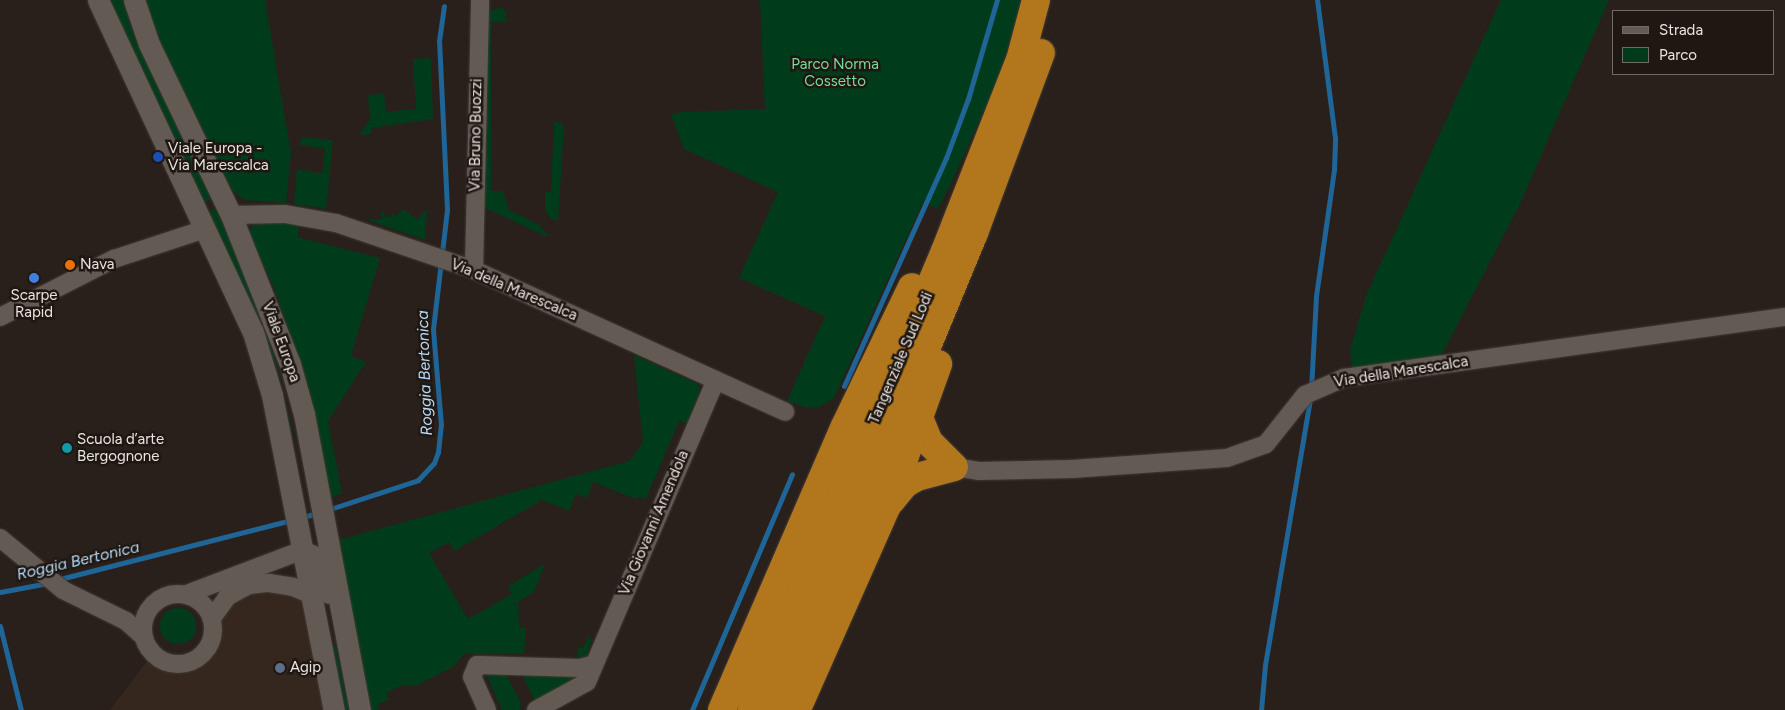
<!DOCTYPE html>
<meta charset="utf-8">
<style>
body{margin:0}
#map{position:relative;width:1785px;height:710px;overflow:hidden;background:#29201b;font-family:Figtree,sans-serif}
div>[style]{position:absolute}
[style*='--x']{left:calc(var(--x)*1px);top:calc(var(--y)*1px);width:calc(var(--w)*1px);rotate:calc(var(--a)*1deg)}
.built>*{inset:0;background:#35271e}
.green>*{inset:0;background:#003c1c}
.round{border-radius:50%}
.stream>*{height:5px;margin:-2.5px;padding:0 2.5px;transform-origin:2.5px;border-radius:2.5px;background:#1f6597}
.roads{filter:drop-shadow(0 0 1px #413a36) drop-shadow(0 0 1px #413a36)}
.minor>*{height:18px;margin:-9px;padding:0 9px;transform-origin:9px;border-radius:9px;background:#645a54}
.minor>.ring{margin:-9px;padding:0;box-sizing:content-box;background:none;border:18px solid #645a54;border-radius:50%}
.tertiary>*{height:21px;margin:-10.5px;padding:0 10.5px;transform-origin:10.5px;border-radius:10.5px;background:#645a54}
.trunk>*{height:28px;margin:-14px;padding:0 14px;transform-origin:14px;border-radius:14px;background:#b2761d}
.dots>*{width:14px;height:14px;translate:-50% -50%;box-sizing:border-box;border:2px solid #1f1712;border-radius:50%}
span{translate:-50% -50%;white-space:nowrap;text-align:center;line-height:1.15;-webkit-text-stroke:5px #1f1712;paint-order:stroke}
.park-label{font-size:15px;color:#76dc99}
.street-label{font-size:15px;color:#eae4e0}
.poi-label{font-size:15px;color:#eae4e0}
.left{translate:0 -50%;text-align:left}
.water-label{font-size:16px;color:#b8daf7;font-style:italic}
.legend{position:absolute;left:1612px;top:10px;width:162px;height:65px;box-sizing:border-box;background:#1f1712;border:1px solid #706964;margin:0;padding:6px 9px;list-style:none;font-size:15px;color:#eae4e0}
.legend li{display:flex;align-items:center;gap:10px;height:25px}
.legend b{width:25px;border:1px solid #706964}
</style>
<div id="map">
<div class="built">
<div style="clip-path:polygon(243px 590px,304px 592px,333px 710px,110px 710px,150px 657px,169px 666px,187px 668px,208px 655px,217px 633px,215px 618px)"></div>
</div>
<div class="green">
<div style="clip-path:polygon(106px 0,123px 0,135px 40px,212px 199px,201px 204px)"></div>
<div style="clip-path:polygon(144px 0,265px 0,291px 154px,286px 203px,245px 200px,232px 190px,150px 21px)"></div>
<div style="clip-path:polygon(760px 0,1021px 0,1000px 75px,953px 179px,938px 209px,923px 202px,834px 398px,819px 407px,807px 408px,787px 401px,825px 316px,739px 278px,778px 192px,684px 149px,671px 115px,682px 112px,765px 109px)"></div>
<div style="clip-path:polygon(1501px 0,1609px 0,1520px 204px,1441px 356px,1352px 368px,1350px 350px,1366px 296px)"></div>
<div style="clip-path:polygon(501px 7px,505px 10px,506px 22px,491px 22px,491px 191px,503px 191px,509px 210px,539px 225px,550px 238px,483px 207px,487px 13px)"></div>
<div style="clip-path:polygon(431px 58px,433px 119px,371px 128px,371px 134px,359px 135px,370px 119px,368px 95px,384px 94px,386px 112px,416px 109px,413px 59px)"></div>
<div style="clip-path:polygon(554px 121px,564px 125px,558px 221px,549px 217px,545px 210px,545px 192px,551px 192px)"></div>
<div style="clip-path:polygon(301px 137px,333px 140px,326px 209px,294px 204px,297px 169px,322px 174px,325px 148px,300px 145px)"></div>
<div style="clip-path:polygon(215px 208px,243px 267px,273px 352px,293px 435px,291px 447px,206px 212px)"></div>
<div style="clip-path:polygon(403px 209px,417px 219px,427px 209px,425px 240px,368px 220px,382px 219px,382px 211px,389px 218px,393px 214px,396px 216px)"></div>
<div style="clip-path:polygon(279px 222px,300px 225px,297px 237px,380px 258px,351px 356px,366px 362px,328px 421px,342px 493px,330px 499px,293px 343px,275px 290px,264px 266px,256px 260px,247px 235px,253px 225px)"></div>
<div style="clip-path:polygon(634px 355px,698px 384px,700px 389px,688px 423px,679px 421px,646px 499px,638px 496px,636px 499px,593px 482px,587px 498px,576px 494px,569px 511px,542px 500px,454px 551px,449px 542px,429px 553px,468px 619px,512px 594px,508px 586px,545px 564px,534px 592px,518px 602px,519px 627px,526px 628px,524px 654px,464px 654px,453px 667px,415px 686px,400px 686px,386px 693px,389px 699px,377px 705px,379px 710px,372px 710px,338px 540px,630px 461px,643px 442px)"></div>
<div class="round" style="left:160px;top:608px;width:36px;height:36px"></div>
<div style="clip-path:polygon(328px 635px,336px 648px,349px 710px,343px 710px)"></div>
<div style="clip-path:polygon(589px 635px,592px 641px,585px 658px,577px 659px,578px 648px,583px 648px)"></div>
<div style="clip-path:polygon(485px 672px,506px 674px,521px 703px,520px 710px,502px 710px)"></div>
<div style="clip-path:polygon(521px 672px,572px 676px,573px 680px,535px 701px)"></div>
</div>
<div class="stream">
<div style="--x:844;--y:386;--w:250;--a:-65.9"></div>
<div style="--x:946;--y:158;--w:63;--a:-69.6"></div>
<div style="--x:968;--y:99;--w:103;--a:-73.7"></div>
<div style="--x:1311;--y:389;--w:93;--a:-86.9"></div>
<div style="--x:1316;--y:296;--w:127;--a:-81.9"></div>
<div style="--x:1334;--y:170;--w:32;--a:-88"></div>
<div style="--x:1335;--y:138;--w:139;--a:-97.4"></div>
<div style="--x:327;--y:510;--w:96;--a:-18.2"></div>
<div style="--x:418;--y:480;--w:23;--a:-47"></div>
<div style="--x:434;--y:463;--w:12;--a:-70"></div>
<div style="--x:438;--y:452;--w:27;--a:-84"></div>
<div style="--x:441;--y:425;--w:96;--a:-94.8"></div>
<div style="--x:433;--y:329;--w:121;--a:-83.3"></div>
<div style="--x:447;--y:209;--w:168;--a:-92.7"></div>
<div style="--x:439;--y:41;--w:35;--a:-82"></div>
<div style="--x:301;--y:518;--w:19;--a:-18"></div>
<div style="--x:56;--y:580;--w:244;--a:-14.3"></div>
<div style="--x:0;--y:592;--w:49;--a:-10.6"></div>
<div style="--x:0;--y:626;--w:87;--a:76"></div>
<div style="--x:692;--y:710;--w:256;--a:-67"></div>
<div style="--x:1261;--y:710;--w:45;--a:-84.9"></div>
<div style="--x:1265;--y:665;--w:270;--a:-80.4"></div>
</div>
<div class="roads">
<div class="minor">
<div style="--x:231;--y:215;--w:54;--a:-1.1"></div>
<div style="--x:285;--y:214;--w:52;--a:10"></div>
<div style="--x:336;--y:223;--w:146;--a:18.8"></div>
<div style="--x:474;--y:270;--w:342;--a:24.5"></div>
<div style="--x:474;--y:270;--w:270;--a:-88.7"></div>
<div style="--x:0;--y:317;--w:128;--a:-27"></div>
<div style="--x:114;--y:259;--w:96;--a:-18.2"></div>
<div style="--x:954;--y:467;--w:25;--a:9"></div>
<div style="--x:979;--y:471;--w:93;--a:-1.2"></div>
<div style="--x:1072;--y:469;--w:155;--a:-4.1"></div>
<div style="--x:1227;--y:458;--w:41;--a:-19.7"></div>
<div style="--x:1266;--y:444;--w:63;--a:-51.5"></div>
<div style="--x:1305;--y:395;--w:43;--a:-23.6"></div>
<div style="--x:1344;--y:378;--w:445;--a:-7.9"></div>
<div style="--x:0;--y:538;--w:82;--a:39.5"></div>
<div style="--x:63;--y:590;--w:70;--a:26.2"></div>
<div style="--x:126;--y:621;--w:24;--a:42"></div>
<div class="ring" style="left:143px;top:594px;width:52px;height:52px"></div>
<div style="--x:187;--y:594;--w:124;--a:-20.8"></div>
<div style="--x:303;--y:550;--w:17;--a:24"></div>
<div style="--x:319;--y:557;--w:39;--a:75"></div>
<div style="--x:212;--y:618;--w:26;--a:-54"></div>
<div style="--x:227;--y:597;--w:25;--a:-29"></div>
<div style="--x:249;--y:585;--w:20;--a:-6"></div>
<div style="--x:269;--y:583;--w:24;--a:9"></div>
<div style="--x:293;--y:587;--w:21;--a:23"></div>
<div style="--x:487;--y:710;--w:36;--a:-114"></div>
<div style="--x:472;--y:677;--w:13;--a:-67"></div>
<div style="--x:477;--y:665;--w:103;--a:1.7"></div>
<div style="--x:580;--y:668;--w:12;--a:-14"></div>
<div style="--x:536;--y:710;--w:58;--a:-28.8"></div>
<div style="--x:587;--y:682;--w:328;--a:-66.9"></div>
</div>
<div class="tertiary">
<div style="--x:98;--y:0;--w:366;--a:65"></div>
<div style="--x:253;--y:332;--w:66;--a:73.2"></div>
<div style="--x:272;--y:395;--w:321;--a:78.9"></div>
<div style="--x:134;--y:0;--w:46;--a:71.2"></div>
<div style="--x:149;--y:44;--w:190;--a:64.4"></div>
<div style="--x:231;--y:215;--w:160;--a:68.4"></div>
<div style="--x:290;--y:364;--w:52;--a:74.4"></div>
<div style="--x:304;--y:414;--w:301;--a:79.3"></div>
</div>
<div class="trunk">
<div style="--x:920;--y:420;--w:24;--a:68"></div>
<div style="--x:929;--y:442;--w:35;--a:45"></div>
<div style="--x:891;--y:501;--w:22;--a:-51"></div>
<div style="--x:905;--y:484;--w:14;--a:-30"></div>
<div style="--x:917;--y:477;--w:38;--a:-15"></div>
<div style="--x:800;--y:702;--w:214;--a:-66.1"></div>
<div style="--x:887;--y:506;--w:151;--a:-70.2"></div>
<div style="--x:722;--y:710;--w:309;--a:-66.6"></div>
<div style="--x:845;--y:426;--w:154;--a:-64.3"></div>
<div style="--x:752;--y:710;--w:498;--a:-67.2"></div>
<div style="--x:945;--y:251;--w:205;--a:-68.6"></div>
<div style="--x:1020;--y:60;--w:62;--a:-75.1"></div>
<div style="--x:777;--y:710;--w:516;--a:-67.56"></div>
<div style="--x:974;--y:233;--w:192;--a:-69.6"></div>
</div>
</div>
<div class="dots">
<div style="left:158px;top:157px;background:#1a4fb4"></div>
<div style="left:70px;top:265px;background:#e8710a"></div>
<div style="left:34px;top:278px;background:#3f7fe0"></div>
<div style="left:67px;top:448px;background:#0f9aa8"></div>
<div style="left:280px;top:668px;background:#5c6f8a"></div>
</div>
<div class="park-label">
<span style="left:835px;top:73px">Parco Norma<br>Cossetto</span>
</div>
<div class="street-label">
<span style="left:476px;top:135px;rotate:-89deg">Via Bruno Buozzi</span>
<span style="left:514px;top:290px;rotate:23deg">Via della Marescalca</span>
<span style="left:281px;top:342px;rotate:70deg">Viale Europa</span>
<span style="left:901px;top:358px;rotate:-67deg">Tangenziale Sud Lodi</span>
<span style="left:1401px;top:372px;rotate:-9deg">Via della Marescalca</span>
<span style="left:654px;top:523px;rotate:-67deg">Via Giovanni Amendola</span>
</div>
<div class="poi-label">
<span class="left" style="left:168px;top:157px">Viale Europa -<br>Via Marescalca</span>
<span class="left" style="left:80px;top:265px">Nava</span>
<span style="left:34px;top:304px">Scarpe<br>Rapid</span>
<span class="left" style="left:77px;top:448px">Scuola d’arte<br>Bergognone</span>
<span class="left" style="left:290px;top:668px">Agip</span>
</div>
<div class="water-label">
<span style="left:425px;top:373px;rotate:-92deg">Roggia Bertonica</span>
<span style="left:78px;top:561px;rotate:-13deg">Roggia Bertonica</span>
</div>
<ul class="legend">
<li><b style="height:6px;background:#645a54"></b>Strada</li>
<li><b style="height:14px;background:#003c1c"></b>Parco</li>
</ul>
</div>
